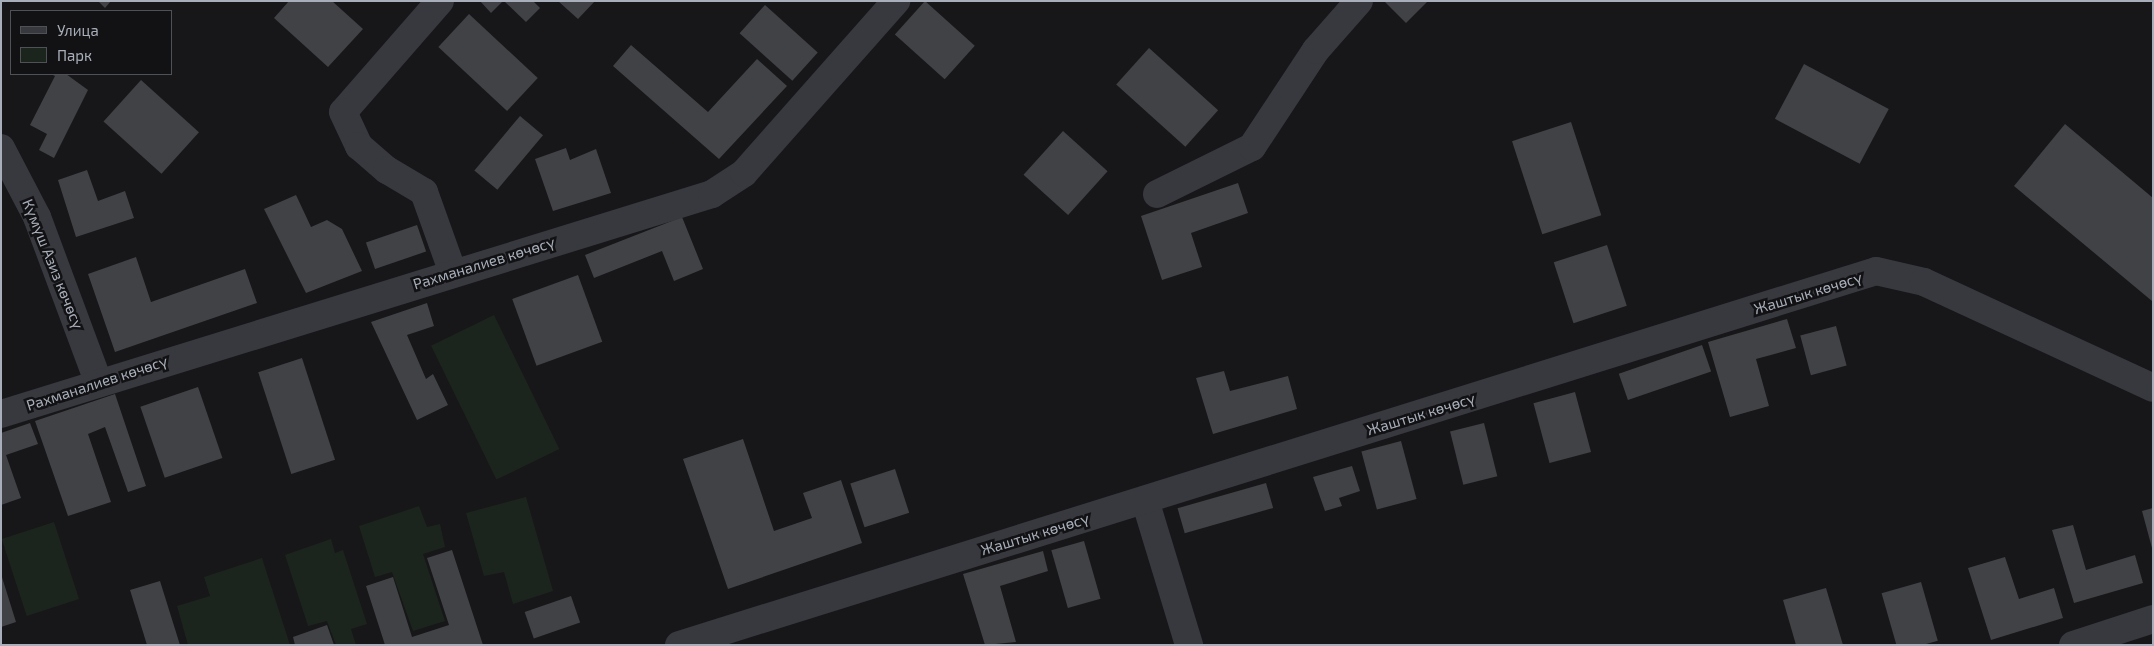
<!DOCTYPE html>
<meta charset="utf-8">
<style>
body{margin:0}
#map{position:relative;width:2154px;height:646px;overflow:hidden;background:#171719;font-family:"Exo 2",sans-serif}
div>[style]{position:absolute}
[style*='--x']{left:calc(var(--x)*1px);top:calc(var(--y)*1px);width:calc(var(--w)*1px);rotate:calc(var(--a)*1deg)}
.green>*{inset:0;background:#1c251d;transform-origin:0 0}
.building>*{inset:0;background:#414246;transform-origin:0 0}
.minor>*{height:28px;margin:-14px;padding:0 14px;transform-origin:14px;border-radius:14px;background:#37393f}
span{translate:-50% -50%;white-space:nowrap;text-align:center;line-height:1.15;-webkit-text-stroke:5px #121214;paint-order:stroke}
.street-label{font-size:15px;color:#a8afba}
.frame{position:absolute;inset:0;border:2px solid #a8afba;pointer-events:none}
.legend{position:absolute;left:10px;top:10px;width:162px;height:65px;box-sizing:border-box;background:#121214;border:1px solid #4e5156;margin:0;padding:6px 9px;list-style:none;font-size:15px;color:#a8afba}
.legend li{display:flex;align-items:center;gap:10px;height:25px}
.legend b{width:25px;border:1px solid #4e5156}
</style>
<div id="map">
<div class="green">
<div style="left:494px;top:315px;width:149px;height:70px;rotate:64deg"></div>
<div style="clip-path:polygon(526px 497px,553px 591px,513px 604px,504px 572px,484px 576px,466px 513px)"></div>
<div style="clip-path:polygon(419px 506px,427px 527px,440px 524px,445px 547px,423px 554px,445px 621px,413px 631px,392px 572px,375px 577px,359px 526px)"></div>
<div style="left:54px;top:522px;width:81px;height:55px;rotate:72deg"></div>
<div style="clip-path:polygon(331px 539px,335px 553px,343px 550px,367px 624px,351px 629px,356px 645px,336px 645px,327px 621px,308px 626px,285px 555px)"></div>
<div style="clip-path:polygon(262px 558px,290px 645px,188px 645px,177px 606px,210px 596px,204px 577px)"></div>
</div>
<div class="building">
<div style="clip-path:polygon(98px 1px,111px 1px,105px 8px)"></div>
<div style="clip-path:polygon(289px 1px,332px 1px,363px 29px,328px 67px,274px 18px)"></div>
<div style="clip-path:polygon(480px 1px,503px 1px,491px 13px)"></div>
<div style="clip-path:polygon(504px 1px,533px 1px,540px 8px,526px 22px)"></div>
<div style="clip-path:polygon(558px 1px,595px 1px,578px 19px)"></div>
<div style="left:925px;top:1px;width:67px;height:45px;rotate:42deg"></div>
<div style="clip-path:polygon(1384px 1px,1428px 1px,1406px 23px)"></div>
<div style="left:765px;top:5px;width:71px;height:38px;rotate:42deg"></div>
<div style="left:469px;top:14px;width:94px;height:45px;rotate:43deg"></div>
<div style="clip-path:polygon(631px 45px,708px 112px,757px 59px,787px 86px,719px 159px,613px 66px)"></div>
<div style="left:1149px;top:48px;width:93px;height:49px;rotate:42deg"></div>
<div style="left:1804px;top:64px;width:96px;height:62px;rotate:28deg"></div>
<div style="clip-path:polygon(51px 74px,66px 74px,88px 90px,54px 158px,39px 150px,47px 134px,30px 125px,55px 76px)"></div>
<div style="left:141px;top:80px;width:78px;height:56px;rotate:42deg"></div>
<div style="left:520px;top:116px;width:30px;height:71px;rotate:40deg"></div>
<div style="left:1571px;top:122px;width:98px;height:62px;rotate:72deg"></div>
<div style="clip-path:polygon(2065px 124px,2153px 198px,2152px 301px,2014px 186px)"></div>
<div style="left:1063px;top:131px;width:60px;height:59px;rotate:42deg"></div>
<div style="clip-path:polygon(566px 148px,570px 160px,596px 149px,611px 193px,553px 211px,535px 159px)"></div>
<div style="clip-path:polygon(87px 170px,98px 201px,125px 191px,134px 218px,76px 237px,58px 180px)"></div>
<div style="clip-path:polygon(1238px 183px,1248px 213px,1191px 233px,1202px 267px,1162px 280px,1141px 216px)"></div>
<div style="clip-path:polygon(296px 195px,311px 227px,327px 220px,342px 229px,362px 271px,306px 293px,264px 209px)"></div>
<div style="clip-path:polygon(682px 217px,703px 269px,674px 281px,662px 251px,594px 278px,585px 255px)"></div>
<div style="left:417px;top:225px;width:28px;height:54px;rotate:71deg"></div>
<div style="left:1607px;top:245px;width:64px;height:56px;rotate:72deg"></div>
<div style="clip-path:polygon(136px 257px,151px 302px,245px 269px,257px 303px,115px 352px,88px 274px)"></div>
<div style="left:578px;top:275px;width:71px;height:70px;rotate:70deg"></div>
<div style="clip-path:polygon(427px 303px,434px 326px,407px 335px,426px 379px,433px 374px,448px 405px,417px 420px,371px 322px)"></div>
<div style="clip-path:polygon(1787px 319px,1796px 348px,1756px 359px,1769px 406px,1730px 417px,1708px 342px)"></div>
<div style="left:1836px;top:326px;width:41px;height:37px;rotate:75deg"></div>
<div style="left:1702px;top:345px;width:28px;height:88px;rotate:71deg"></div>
<div style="left:302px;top:358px;width:107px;height:46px;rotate:72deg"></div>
<div style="clip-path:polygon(1224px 371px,1230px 391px,1288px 376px,1297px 409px,1213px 434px,1196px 378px)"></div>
<div style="left:198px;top:387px;width:75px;height:61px;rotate:71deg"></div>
<div style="left:1575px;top:392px;width:62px;height:43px;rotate:75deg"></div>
<div style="clip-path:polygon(115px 394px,146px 486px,128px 492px,105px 427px,88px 434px,111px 502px,68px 516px,35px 421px)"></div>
<div style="clip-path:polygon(30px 423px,38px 444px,6px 455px,21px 498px,1px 505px,1px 433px)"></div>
<div style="left:1484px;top:423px;width:55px;height:35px;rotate:76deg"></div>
<div style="clip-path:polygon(743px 439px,774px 531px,812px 518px,803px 493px,841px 480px,862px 543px,728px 589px,683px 459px)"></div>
<div style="left:1401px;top:441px;width:60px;height:41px;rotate:75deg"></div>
<div style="clip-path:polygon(1352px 466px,1360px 491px,1339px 498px,1342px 506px,1325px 511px,1313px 477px)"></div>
<div style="left:895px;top:469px;width:46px;height:47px;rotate:72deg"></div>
<div style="left:1266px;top:483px;width:26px;height:92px;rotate:74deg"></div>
<div style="clip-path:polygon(2153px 508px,2153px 548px,2152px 548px,2142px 511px)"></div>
<div style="clip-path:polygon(2073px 525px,2086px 570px,2135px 555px,2143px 583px,2074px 603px,2052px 530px)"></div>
<div style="left:1084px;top:541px;width:60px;height:34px;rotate:74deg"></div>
<div style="clip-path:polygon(452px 550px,483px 645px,385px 645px,366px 586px,393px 577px,412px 637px,449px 625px,427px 558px)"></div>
<div style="clip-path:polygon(1043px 551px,1048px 571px,1000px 586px,1016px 642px,985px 645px,963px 574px)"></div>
<div style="clip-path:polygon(2005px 557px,2019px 599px,2054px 588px,2063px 618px,1991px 640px,1968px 568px)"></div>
<div style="clip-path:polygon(1px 574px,16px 622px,1px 627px)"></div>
<div style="clip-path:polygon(160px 581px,180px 645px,147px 645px,130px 590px)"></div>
<div style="left:1921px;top:582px;width:61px;height:41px;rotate:74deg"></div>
<div style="clip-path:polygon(1826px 588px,1843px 645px,1796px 645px,1783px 600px)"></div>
<div style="left:571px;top:596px;width:28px;height:49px;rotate:71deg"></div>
<div style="clip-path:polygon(327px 625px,334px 645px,295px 645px,293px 637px)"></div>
</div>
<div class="minor">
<div style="--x:440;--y:1;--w:147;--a:131.1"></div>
<div style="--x:343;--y:112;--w:38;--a:65"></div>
<div style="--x:359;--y:146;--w:37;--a:41"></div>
<div style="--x:387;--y:170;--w:43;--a:30.7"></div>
<div style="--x:424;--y:192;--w:86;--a:70.3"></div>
<div style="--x:1;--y:148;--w:78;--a:62.4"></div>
<div style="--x:37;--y:217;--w:175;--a:69.6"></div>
<div style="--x:1157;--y:194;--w:106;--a:-26.3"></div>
<div style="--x:1252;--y:147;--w:116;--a:-56.6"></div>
<div style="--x:1316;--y:50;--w:65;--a:-48.7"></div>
<div style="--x:1;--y:414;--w:744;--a:-17.19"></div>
<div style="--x:712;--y:194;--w:38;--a:-33"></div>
<div style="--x:744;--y:173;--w:230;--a:-48.5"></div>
<div style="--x:1145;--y:500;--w:152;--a:73.1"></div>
<div style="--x:679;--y:645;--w:1254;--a:-17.35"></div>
<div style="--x:1876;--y:271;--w:49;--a:12.9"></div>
<div style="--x:1924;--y:282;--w:252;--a:24.8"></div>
<div style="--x:2073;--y:645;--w:84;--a:-18"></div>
</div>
<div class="street-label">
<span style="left:484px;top:263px;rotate:-17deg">Рахманалиев көчөсү</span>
<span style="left:53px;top:264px;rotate:68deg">Күмүш Азиз көчөсү</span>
<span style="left:1808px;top:293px;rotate:-17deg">Жаштык көчөсү</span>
<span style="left:97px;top:383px;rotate:-18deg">Рахманалиев көчөсү</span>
<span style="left:1421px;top:414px;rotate:-17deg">Жаштык көчөсү</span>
<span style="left:1035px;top:534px;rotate:-17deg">Жаштык көчөсү</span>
</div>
<div class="frame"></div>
<ul class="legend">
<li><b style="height:6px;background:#37393f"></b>Улица</li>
<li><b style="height:14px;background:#1c251d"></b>Парк</li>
</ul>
</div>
